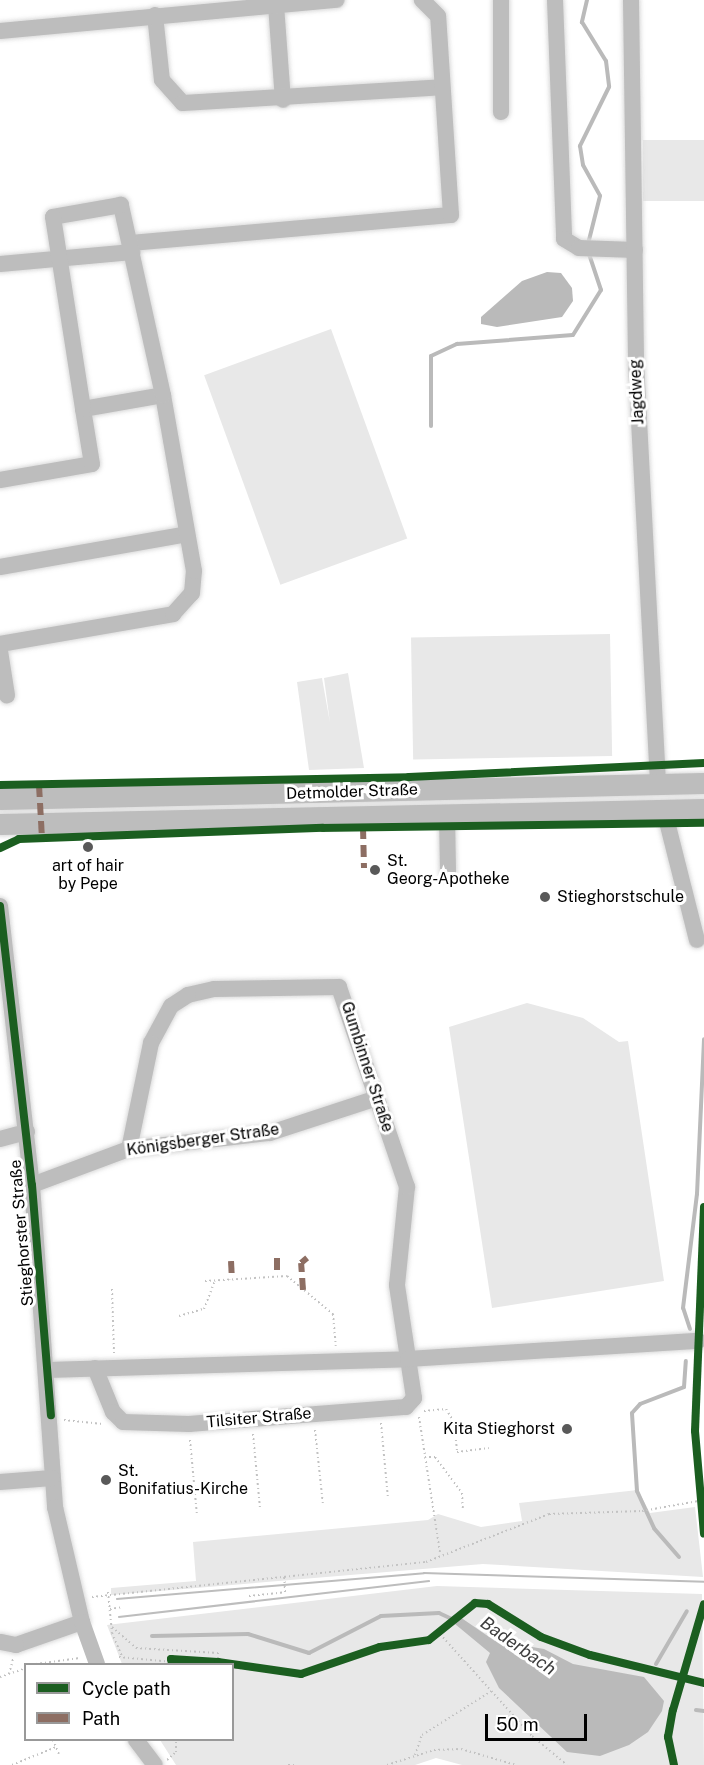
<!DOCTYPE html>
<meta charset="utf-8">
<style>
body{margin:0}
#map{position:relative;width:704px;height:1765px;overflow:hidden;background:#fff;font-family:"Public Sans",sans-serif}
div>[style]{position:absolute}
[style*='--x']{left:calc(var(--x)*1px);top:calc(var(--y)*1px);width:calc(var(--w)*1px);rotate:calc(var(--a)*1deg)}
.green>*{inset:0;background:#e8e8e8;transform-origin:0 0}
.water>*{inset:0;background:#bababa}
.stream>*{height:4px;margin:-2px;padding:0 2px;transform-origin:2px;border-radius:2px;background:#bababa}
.path>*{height:2px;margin-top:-1px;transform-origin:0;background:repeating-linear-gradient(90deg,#c2c2c2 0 1.5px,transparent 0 4.5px)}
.roads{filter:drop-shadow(0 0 2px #dbdbdb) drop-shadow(0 0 2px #dbdbdb)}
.minor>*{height:16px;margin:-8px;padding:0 8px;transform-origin:8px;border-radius:8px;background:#bdbdbd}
.major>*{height:21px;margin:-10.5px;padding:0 10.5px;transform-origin:10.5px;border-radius:10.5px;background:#bdbdbd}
.tram>*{height:1.5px;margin:-0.75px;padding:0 0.75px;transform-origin:0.75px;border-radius:0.75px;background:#bdbdbd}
.minor-bridge>*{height:16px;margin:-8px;padding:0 8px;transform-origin:8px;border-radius:8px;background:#bdbdbd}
.quiet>*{height:6px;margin-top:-3px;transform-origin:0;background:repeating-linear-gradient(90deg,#8d6e63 0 12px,transparent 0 18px)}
.cycleway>*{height:8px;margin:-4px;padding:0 4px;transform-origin:4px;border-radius:4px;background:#1b5e20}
.dots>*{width:16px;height:16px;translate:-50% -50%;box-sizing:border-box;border:3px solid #fff;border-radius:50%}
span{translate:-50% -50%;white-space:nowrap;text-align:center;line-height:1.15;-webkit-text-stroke:6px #fff;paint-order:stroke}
.street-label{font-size:16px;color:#000}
.poi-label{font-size:16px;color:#000}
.left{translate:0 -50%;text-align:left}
.right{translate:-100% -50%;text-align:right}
.water-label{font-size:18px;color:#3d3d3d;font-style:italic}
.legend{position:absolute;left:24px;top:1663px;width:210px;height:78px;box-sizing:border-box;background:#fff;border:2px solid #999;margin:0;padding:8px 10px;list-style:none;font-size:18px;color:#000}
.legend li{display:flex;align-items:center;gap:12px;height:30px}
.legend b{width:30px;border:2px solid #999}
.scale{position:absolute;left:485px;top:1714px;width:102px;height:27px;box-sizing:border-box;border:3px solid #000;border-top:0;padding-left:8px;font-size:18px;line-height:21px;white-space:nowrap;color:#000;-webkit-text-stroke:4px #fff;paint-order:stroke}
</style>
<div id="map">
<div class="green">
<div style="left:643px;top:140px;width:61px;height:61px"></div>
<div style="left:331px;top:329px;width:223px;height:135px;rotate:70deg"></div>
<div style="left:610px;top:634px;width:122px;height:199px;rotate:89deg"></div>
<div style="clip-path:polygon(348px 673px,364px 768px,309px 770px,297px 682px,322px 678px,330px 723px,324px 678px)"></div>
<div style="clip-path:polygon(527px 1003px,583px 1018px,619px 1042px,628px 1041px,664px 1281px,492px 1308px,449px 1027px)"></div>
<div style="clip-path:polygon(638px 1490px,650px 1513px,695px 1507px,703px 1577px,483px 1564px,111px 1595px,111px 1588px,196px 1581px,193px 1542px,428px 1520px,438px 1514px,481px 1527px,522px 1521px,519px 1503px)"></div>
<div style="clip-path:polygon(437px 1586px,702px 1594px,704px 1765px,462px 1765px,436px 1758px,415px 1765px,176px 1765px,160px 1740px,232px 1740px,232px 1664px,122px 1664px,107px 1625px)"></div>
</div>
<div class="water">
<div style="clip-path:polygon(547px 272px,561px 273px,572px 288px,573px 301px,562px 317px,497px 327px,481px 324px,481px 317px,522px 281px)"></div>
<div style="clip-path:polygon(460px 1617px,495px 1641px,544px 1649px,573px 1664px,644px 1677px,664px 1701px,662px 1711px,648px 1732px,629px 1745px,600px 1756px,567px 1752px,499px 1688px,486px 1662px,490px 1653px,455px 1624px)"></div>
</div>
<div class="stream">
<div style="--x:587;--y:0;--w:23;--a:103"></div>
<div style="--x:582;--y:22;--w:46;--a:58.4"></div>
<div style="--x:606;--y:61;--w:26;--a:83"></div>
<div style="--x:609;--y:87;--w:66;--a:116.2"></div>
<div style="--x:580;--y:146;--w:19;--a:81"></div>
<div style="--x:583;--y:165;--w:35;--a:61"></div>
<div style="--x:600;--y:196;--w:49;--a:104"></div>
<div style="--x:431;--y:426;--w:70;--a:-90"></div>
<div style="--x:431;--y:356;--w:29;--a:-25"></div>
<div style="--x:457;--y:344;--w:116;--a:-4.4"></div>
<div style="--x:573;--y:335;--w:53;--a:-58.1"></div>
<div style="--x:601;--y:290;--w:41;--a:-108.4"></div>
<div style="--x:690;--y:1329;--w:22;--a:-108"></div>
<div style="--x:683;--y:1308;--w:115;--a:-83"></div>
<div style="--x:697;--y:1194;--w:155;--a:-87.4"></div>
<div style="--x:679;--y:1557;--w:38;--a:-131"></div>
<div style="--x:654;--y:1528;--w:41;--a:-114.7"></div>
<div style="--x:637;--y:1491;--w:78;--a:-93.7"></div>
<div style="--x:632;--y:1413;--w:12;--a:-48"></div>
<div style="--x:640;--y:1404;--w:47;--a:-21.1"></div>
<div style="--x:684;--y:1387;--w:26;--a:-86"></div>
<div style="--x:152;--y:1636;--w:96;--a:-1.2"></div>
<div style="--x:248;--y:1634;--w:64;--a:17.3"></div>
<div style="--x:309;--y:1653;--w:81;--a:-27.2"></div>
<div style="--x:381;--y:1616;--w:58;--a:-3"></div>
<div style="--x:439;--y:1613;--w:23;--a:25"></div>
<div style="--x:656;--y:1664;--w:61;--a:-59.7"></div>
<div style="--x:696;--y:1710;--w:8;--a:7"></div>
</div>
<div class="path">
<div style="--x:205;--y:1281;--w:82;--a:-3.5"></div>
<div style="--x:287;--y:1276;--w:60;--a:39.6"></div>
<div style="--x:333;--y:1314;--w:32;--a:85"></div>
<div style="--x:112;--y:1289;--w:64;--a:88.2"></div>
<div style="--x:179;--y:1316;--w:26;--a:-16"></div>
<div style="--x:204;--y:1309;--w:31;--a:-69"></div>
<div style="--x:424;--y:1411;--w:22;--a:-5"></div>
<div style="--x:446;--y:1409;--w:15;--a:58"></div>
<div style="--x:454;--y:1422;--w:30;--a:84"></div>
<div style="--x:457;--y:1452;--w:32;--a:-7"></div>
<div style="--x:419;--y:1417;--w:138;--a:81.2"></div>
<div style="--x:64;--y:1420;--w:39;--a:6"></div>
<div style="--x:381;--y:1423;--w:75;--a:84.7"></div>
<div style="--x:315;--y:1430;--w:75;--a:83.9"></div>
<div style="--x:253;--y:1434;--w:74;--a:84.6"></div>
<div style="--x:190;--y:1440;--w:75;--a:84.7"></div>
<div style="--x:425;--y:1457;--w:10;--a:0"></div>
<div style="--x:435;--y:1457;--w:45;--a:53.1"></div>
<div style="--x:462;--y:1493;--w:18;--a:87"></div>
<div style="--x:701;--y:1500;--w:8;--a:-67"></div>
<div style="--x:703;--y:1524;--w:1;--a:0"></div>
<div style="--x:108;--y:1592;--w:41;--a:84.4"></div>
<div style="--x:112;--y:1633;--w:25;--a:67"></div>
<div style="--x:249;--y:1596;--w:36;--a:-6"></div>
<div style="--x:285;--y:1592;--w:17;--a:-93"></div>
<div style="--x:92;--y:1597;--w:336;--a:-6"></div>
<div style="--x:426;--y:1562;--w:132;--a:-21.3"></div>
<div style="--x:549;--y:1514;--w:93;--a:-1.8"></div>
<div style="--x:642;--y:1511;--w:63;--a:-10.1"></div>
<div style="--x:110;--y:1609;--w:12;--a:-9"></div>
<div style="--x:112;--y:1627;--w:32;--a:41"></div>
<div style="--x:136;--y:1648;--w:82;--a:3.5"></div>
<div style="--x:218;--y:1653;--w:9;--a:90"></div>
<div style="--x:440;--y:1634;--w:137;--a:48"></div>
<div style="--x:532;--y:1736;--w:45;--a:39.6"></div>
<div style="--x:119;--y:1657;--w:183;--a:5.3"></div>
<div style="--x:301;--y:1674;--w:83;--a:-18.9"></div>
<div style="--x:380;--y:1647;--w:49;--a:-8.1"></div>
<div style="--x:429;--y:1640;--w:59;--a:-38.8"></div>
<div style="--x:475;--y:1603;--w:13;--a:4"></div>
<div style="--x:488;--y:1604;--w:62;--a:31.9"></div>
<div style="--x:541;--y:1637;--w:52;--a:20.2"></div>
<div style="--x:590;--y:1655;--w:93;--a:13.7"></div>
<div style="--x:36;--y:1664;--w:44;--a:-7.8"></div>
<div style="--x:9;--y:1674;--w:16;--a:-75"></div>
<div style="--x:0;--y:1677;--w:28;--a:-19"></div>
<div style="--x:53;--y:1740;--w:15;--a:67"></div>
<div style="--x:415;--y:1755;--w:21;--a:-71"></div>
<div style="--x:422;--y:1735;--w:84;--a:-32.4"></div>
<div style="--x:167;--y:1760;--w:12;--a:-42"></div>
<div style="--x:176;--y:1752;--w:12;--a:-90"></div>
<div style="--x:12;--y:1765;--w:48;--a:-22.2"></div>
<div style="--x:288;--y:1765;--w:9;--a:0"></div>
<div style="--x:387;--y:1765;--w:49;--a:-17.7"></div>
<div style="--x:434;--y:1750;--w:27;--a:-2"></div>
<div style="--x:461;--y:1749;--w:57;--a:16.2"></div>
</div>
<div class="roads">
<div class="minor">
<div style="--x:555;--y:0;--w:239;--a:87.8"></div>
<div style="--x:564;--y:239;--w:17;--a:31"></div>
<div style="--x:579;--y:248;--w:56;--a:2"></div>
<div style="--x:631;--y:0;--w:363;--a:89.2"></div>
<div style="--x:636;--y:363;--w:422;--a:87"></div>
<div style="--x:276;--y:5;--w:95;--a:85.8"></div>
<div style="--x:155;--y:15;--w:65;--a:83.9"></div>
<div style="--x:162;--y:80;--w:31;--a:48"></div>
<div style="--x:183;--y:103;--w:259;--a:-3.5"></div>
<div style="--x:0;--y:31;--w:338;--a:-5.3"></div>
<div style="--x:501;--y:112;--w:112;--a:-90"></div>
<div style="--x:130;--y:243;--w:322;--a:-5"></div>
<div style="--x:451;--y:215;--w:199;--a:-93.7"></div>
<div style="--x:438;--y:16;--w:23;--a:-135"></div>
<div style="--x:0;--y:264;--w:133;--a:-5.2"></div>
<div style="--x:0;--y:480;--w:93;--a:-9.9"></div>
<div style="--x:92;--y:464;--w:56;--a:-99.3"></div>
<div style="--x:83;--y:409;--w:81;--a:-9.9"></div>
<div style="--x:0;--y:567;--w:190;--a:-10"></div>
<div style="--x:0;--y:644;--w:176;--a:-9.8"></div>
<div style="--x:173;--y:614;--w:28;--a:-48"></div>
<div style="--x:192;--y:593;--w:22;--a:-85"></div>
<div style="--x:194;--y:571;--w:179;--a:-100"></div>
<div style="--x:163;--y:395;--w:195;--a:-102.5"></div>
<div style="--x:121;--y:205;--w:69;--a:170"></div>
<div style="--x:53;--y:217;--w:194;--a:81.1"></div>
<div style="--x:0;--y:651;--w:45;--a:81"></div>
<div style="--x:664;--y:810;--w:134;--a:75.8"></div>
<div style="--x:447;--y:814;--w:60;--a:89"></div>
<div style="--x:0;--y:906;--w:281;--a:83.5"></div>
<div style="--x:32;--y:1185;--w:323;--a:85.9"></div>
<div style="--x:55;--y:1507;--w:118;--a:76.8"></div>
<div style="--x:82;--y:1622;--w:70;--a:160.8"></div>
<div style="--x:16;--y:1645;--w:16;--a:-169"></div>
<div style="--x:0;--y:1139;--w:28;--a:-15"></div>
<div style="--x:32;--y:1185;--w:103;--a:-20.4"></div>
<div style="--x:129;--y:1149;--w:142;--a:-6.5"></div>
<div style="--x:270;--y:1133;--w:109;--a:-18.1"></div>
<div style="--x:95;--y:1368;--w:48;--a:67.8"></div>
<div style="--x:113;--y:1412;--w:14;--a:45"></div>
<div style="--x:123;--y:1422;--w:66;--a:1.7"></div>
<div style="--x:189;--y:1424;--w:218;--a:-4.5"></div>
<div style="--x:406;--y:1407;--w:12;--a:-48"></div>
<div style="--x:414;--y:1398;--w:114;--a:-98.6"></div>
<div style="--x:397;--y:1285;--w:99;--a:-84.2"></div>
<div style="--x:407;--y:1187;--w:211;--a:-108.8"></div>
<div style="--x:339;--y:987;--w:125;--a:179.1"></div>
<div style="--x:214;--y:989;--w:27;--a:167"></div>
<div style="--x:188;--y:995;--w:20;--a:147"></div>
<div style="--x:171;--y:1006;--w:42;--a:118.4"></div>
<div style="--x:151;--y:1043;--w:108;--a:101.7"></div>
<div style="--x:47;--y:1370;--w:361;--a:-1.7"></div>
<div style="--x:408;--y:1359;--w:291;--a:-3.6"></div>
<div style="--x:0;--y:1482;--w:52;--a:-4.4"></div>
<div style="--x:136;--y:1740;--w:31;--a:53"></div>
</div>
<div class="major">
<div style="--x:0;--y:799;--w:704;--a:-1.3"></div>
<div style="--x:0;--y:824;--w:704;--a:-1.22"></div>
</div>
</div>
<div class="tram">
<div style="--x:117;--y:1599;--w:308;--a:-4.8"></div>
<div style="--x:424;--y:1573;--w:280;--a:1.8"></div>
<div style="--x:119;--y:1617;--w:312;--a:-6.6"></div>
</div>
<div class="minor-bridge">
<div style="--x:82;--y:1622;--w:45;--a:70.3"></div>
</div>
<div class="quiet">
<div style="--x:39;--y:785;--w:53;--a:86.8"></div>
<div style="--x:363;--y:827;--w:41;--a:88.6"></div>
<div style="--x:277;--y:1258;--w:18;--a:90"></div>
<div style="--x:231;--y:1261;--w:18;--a:87"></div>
<div style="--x:303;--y:1290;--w:27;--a:-94"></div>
<div style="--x:301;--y:1263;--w:8;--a:-40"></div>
</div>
<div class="cycleway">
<div style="--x:0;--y:785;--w:409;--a:-1.1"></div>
<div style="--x:409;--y:777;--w:295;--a:-2.7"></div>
<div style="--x:0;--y:848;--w:21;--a:-25"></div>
<div style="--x:19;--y:839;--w:304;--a:-2.1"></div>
<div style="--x:323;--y:828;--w:381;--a:-0.8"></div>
<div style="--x:0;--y:906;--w:281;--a:83.5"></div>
<div style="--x:32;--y:1185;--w:231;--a:85.3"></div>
<div style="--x:704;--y:1207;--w:224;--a:92.3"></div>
<div style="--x:695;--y:1431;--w:103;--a:85"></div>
<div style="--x:172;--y:1664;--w:5;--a:-101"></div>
<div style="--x:171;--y:1659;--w:47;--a:3.7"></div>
<div style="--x:218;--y:1662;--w:84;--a:8.2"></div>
<div style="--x:301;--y:1674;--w:83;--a:-18.9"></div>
<div style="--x:380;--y:1647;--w:49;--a:-8.1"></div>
<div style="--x:429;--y:1640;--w:59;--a:-38.8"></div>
<div style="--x:475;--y:1603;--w:13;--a:4"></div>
<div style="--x:488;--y:1604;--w:62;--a:31.9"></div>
<div style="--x:541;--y:1637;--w:52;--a:20.2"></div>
<div style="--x:590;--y:1655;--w:117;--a:13.8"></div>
<div style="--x:674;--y:1765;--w:29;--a:-102"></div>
<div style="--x:668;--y:1737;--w:27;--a:-80"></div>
<div style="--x:673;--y:1710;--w:110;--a:-73.7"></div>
</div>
<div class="dots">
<div style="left:88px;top:847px;background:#595959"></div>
<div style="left:375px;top:870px;background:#595959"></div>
<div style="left:545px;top:897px;background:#595959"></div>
<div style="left:567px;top:1429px;background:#595959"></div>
<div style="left:106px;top:1480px;background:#595959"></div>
</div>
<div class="street-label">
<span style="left:637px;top:392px;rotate:-93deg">Jagdweg</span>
<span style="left:352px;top:792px;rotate:-2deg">Detmolder Straße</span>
<span style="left:367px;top:1067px;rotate:72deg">Gumbinner Straße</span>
<span style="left:203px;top:1140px;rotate:-8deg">Königsberger Straße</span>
<span style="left:22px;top:1233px;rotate:-95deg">Stieghorster Straße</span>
<span style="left:259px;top:1418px;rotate:-5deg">Tilsiter Straße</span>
</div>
<div class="poi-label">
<span class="left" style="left:387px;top:870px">St.<br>Georg-Apotheke</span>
<span style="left:88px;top:875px">art of hair<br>by Pepe</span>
<span class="left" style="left:557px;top:897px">Stieghorstschule</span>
<span class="right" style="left:555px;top:1429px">Kita Stieghorst</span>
<span class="left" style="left:118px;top:1480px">St.<br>Bonifatius-Kirche</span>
</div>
<div class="water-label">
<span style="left:518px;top:1646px;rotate:35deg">Baderbach</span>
</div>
<ul class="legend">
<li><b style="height:8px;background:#1b5e20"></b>Cycle path</li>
<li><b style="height:8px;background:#8d6e63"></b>Path</li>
</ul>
<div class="scale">50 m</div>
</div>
